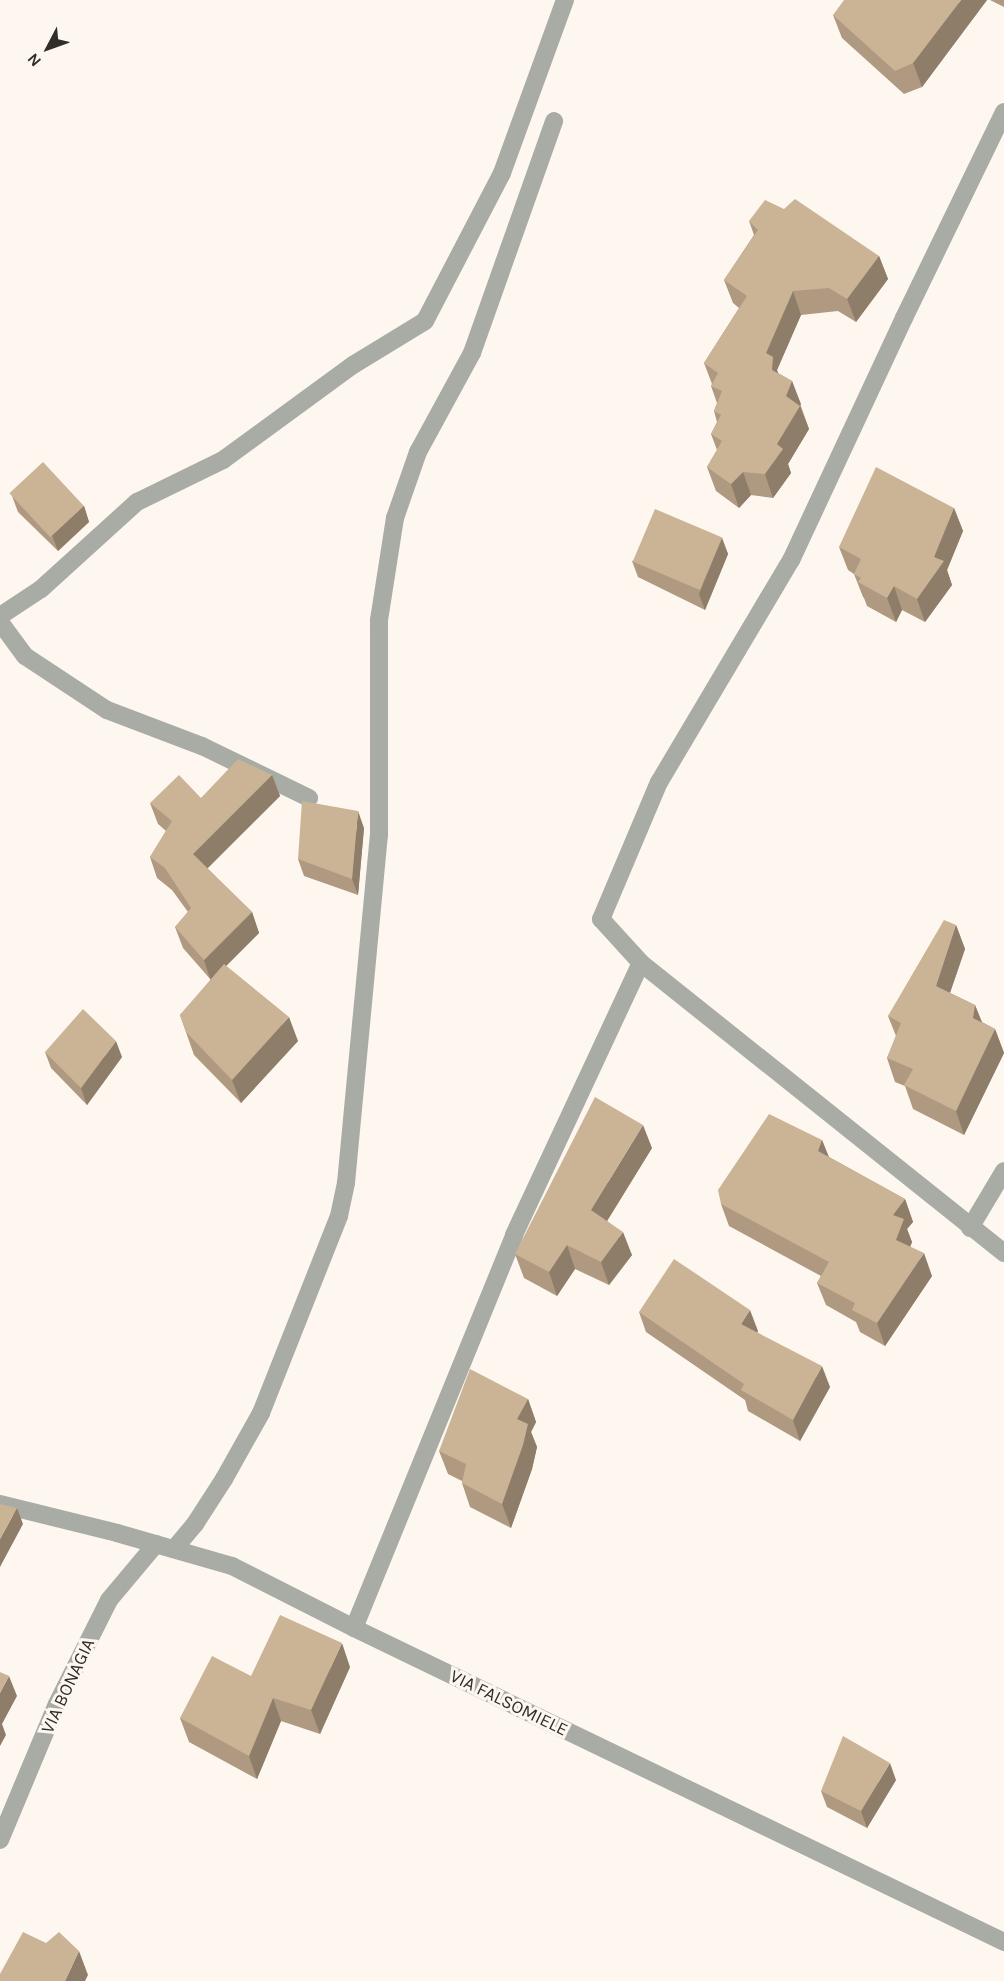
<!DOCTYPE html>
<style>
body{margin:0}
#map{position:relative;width:1004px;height:1981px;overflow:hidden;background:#fdf7f0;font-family:Karla,sans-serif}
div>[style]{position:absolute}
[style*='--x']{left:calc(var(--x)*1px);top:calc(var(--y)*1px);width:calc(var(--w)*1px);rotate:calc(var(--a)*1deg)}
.lane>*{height:18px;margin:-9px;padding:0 9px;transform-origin:9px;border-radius:9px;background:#a9aba5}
.street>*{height:18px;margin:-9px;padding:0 9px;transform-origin:9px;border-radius:9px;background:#a9aba5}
.wall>*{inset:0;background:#af9a81}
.shaded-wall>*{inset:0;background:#8e7d69}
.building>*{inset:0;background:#cbb396;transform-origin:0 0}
span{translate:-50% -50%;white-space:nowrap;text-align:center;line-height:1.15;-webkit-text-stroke:6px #fdf7f0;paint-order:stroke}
.street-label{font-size:18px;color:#312d28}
.north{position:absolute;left:18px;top:18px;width:60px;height:60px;-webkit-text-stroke:4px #fdf7f0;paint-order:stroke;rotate:229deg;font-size:16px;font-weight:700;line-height:24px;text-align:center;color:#312d28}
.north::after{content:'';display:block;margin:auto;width:21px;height:27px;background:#312d28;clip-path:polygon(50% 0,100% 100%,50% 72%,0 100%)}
</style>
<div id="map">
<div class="lane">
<div style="--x:174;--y:1549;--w:33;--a:-50"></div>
<div style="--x:195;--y:1524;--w:54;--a:-57.2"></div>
<div style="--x:224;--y:1479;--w:76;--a:-60.7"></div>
<div style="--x:261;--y:1413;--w:212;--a:-68.4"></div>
<div style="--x:339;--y:1216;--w:34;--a:-78"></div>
<div style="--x:346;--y:1183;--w:350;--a:-84.6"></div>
<div style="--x:379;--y:835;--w:215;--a:-90"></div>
<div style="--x:379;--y:620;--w:103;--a:-81.1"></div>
<div style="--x:395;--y:518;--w:70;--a:-70.8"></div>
<div style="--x:418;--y:452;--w:113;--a:-61.4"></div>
<div style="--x:472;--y:353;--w:246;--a:-70.5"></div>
<div style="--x:354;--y:1628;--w:424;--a:-67.8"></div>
<div style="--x:514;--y:1235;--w:300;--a:-65"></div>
</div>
<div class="street">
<div style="--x:1004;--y:112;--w:229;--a:115.9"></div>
<div style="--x:904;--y:318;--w:267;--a:115"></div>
<div style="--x:791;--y:560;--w:258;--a:120.7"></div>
<div style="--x:659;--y:782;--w:149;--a:112.9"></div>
<div style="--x:601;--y:919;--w:59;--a:47.7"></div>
<div style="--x:641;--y:963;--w:465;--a:38.6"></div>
<div style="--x:0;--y:616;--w:49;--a:-33.4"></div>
<div style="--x:41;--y:589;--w:130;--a:-42.2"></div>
<div style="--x:137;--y:502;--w:96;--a:-26"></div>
<div style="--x:223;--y:460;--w:161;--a:-36.2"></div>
<div style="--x:353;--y:365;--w:84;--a:-31.4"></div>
<div style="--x:425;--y:321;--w:167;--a:-62.5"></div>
<div style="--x:502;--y:173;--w:184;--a:-70"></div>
<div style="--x:0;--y:622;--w:42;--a:53.7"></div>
<div style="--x:25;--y:656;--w:98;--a:33.4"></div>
<div style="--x:107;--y:710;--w:102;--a:20.8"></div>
<div style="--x:202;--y:746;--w:119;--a:25.9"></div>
<div style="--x:970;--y:1228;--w:66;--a:-59.2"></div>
<div style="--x:0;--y:1504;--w:121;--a:13.9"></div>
<div style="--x:117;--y:1533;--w:120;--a:16"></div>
<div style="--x:232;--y:1566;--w:137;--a:26.9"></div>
<div style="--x:354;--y:1628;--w:722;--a:25.78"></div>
<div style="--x:0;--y:1840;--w:147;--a:-67.3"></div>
<div style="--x:57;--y:1704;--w:116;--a:-63.4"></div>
<div style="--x:109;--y:1600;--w:73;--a:-50"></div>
</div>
<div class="wall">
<div style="clip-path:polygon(987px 0,922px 87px,904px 94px,842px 38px,833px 15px)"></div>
<div style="clip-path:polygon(990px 0,1004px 0,1004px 7px)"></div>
<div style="clip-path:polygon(749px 221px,879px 256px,888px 279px,856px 322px,838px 311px,801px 315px,777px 370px,778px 373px,792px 381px,809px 429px,788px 464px,791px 473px,773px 498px,751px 495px,739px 508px,716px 491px,707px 467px,717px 450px,711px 434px,717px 422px,714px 411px,717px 403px,711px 386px,712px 384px,704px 363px,739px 308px,733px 303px,724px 280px,754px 235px)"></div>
<div style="clip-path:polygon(12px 496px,84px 506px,89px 522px,58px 551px,18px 512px)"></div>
<div style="clip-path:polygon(954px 508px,963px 531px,947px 570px,952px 585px,925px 622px,902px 610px,896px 622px,867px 606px,864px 598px,863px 597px,854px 574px,848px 570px,839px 547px)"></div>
<div style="clip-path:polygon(722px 538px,728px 554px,705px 610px,638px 577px,632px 561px)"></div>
<div style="clip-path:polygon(272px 775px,280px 796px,207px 868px,252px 912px,259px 933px,226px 966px,298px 1041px,241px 1103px,194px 1055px,180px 1015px,211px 980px,183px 948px,175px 927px,188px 912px,172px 890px,157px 878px,150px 857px,166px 831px,158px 824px,150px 803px,201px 798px)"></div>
<div style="clip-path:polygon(364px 828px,358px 895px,304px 876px,298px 859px)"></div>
<div style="clip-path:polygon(956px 925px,965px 949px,950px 993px,975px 1005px,982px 1022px,995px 1029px,1004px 1053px,964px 1135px,913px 1109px,905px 1086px,895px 1082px,887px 1058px,896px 1036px,888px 1016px)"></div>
<div style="clip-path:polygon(45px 1052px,122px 1057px,87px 1105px,51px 1068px)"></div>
<div style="clip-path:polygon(822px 1140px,829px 1157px,905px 1199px,913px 1222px,907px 1229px,912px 1242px,910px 1247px,932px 1276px,885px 1346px,860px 1332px,856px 1322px,826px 1305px,817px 1283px,821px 1276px,729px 1226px,721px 1204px)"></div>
<div style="clip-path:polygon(652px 1148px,607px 1221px,632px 1255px,609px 1285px,575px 1269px,557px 1296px,524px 1278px,515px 1254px)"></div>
<div style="clip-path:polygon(639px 1312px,758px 1331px,757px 1332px,830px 1387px,800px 1441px,748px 1411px,745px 1400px,646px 1332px)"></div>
<div style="clip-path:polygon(528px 1399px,536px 1422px,531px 1432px,537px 1447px,532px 1469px,511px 1528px,470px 1507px,462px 1483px,462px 1481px,448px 1474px,439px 1451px)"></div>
<div style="clip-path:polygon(350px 1667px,320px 1734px,281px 1721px,257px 1779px,189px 1742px,180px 1718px,251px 1676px)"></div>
<div style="clip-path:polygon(896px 1780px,867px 1828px,827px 1807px,821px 1791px)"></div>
</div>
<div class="shaded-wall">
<div style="clip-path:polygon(961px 0,987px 0,922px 87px,913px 63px)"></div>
<div style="clip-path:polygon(879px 256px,888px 279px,856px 322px,847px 299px)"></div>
<div style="clip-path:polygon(793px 291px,801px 315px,777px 370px,781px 381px,781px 393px,766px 353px)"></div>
<div style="clip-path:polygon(792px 381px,801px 404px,800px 406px,809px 429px,788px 464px,791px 473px,773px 498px,765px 474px,777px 444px,786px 396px)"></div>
<div style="clip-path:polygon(743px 472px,751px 495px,739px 508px,731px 484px)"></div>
<div style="clip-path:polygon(84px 506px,89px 522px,58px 551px,52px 535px)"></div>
<div style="clip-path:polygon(954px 508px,963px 531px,947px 570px,952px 585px,925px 622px,917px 599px)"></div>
<div style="clip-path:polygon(722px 538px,728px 554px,705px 610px,699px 594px)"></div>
<div style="clip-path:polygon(894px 586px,902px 610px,896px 622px,887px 598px)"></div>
<div style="clip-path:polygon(272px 775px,280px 796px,201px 875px,193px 854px)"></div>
<div style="clip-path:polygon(358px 811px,364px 828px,358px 895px,352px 879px)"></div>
<div style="clip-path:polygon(252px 912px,259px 933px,211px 981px,204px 960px)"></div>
<div style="clip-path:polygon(956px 925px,965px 949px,944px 1010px,936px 986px)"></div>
<div style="clip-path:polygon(975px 1005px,984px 1028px,973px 1018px)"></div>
<div style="clip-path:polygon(289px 1017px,298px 1041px,241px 1103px,232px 1080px)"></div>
<div style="clip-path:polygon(995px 1029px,1004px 1053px,964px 1135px,956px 1111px)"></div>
<div style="clip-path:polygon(116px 1041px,122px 1057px,87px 1105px,81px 1088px)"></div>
<div style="clip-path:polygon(643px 1125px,652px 1148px,599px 1234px,591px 1210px)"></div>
<div style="clip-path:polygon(822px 1140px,831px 1163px,818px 1151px)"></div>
<div style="clip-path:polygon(905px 1199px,913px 1222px,907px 1229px,912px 1242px,904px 1263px,896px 1240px,893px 1215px)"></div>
<div style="clip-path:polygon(623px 1232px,632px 1255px,609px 1285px,601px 1262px)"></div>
<div style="clip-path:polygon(567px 1245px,575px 1269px,557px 1296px,549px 1272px)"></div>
<div style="clip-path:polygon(924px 1253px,932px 1276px,885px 1346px,877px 1323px)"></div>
<div style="clip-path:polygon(750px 1310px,758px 1331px,748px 1345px,741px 1324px)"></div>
<div style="clip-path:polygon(822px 1366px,830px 1387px,800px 1441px,793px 1420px)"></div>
<div style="clip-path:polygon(528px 1399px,536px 1422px,531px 1432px,537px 1447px,532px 1469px,511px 1528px,502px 1504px,517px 1419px)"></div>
<div style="clip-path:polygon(17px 1508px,23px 1524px,0 1567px,0 1539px)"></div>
<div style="clip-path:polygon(342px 1643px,350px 1667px,320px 1734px,311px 1710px)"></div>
<div style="clip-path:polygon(9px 1676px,17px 1696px,2px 1724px,6px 1735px,0 1746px,0 1693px)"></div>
<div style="clip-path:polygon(273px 1698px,281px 1721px,257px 1779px,249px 1756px)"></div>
<div style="clip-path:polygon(890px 1763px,896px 1780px,867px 1828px,861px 1811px)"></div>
<div style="clip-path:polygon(79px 1951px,88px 1975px,85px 1981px,65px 1981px)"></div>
</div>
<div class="building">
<div style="clip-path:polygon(844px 0,961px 0,913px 63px,895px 71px,833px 15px)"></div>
<div style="clip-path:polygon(795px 199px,879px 256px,847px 299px,829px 288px,793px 291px,766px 353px,773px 357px,772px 370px,792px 381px,786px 396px,800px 406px,777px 444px,783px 449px,765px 474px,743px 472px,731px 484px,707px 467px,722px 441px,711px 434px,721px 415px,714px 411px,722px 391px,711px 386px,718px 373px,704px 363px,747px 296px,724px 280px,758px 230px,749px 221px,765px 200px,784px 209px)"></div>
<div style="left:43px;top:462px;width:60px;height:46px;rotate:47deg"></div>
<div style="clip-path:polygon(876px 467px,954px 508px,934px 557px,944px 561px,917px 599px,894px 586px,887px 598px,858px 582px,861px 578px,854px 574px,861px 559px,839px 547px)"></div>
<div style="left:655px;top:509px;width:73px;height:57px;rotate:23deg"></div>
<div style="clip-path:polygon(238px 759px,272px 775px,193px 854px,252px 912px,204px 960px,175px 927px,191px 908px,165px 868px,150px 857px,172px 821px,150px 803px,179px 775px,201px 798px)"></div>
<div style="clip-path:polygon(302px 801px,358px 811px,352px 879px,298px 859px)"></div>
<div style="clip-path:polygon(944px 920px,956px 925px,936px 986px,975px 1005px,973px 1018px,995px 1029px,956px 1111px,904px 1085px,913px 1069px,887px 1058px,901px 1023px,888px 1016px)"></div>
<div style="clip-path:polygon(224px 964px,289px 1017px,232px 1080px,186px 1032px,180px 1015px)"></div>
<div style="clip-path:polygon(83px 1009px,116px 1041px,81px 1088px,45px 1052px)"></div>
<div style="clip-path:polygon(595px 1097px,643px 1125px,591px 1210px,623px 1232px,601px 1262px,567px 1245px,549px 1272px,515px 1254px)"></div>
<div style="clip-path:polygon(769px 1114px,822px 1140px,818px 1151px,905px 1199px,893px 1215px,904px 1219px,896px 1240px,924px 1253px,877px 1323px,852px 1310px,855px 1303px,817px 1283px,829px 1262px,721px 1204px,718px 1190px)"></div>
<div style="clip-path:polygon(674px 1259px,750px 1310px,741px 1324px,822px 1366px,793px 1420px,741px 1390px,744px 1384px,639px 1312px)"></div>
<div style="clip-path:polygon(470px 1369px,528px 1399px,517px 1419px,528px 1424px,523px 1445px,502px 1504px,462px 1483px,466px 1464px,439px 1451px)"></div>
<div style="clip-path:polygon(0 1504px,17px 1508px,0 1539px)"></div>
<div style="clip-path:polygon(280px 1615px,342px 1643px,311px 1710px,273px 1698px,249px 1756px,180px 1718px,212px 1656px,251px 1676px)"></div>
<div style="clip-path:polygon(0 1672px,9px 1676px,0 1693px)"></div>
<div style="clip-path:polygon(843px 1736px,890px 1763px,861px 1811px,821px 1791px)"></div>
<div style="clip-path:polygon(23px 1932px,46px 1943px,59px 1932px,79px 1951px,65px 1981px,0 1981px,0 1974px)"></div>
</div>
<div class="street-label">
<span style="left:68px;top:1686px;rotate:-65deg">VIA BONAGIA</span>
<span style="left:509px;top:1703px;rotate:26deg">VIA FALSOMIELE</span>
</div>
<div class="north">N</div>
</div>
